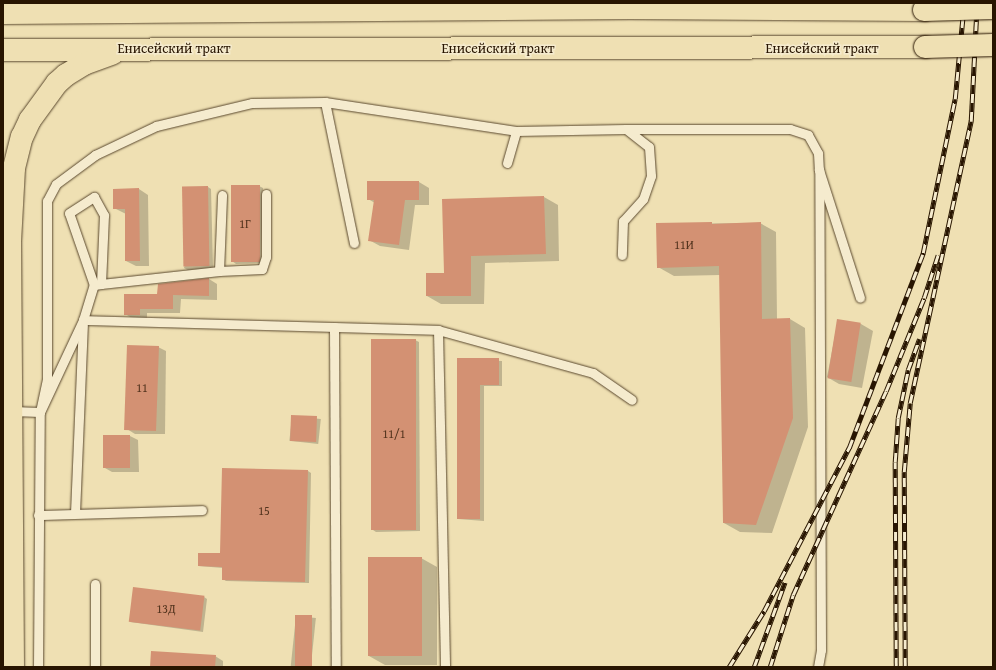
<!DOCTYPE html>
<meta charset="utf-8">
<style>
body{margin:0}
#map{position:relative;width:996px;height:670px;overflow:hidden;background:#efe0b3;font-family:"Gentium Book Plus",serif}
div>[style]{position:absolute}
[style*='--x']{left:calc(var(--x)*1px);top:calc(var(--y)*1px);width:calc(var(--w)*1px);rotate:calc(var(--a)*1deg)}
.shadow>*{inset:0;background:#0003;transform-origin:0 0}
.building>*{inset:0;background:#d39173;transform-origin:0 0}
.roads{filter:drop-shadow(0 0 1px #5a482e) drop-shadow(0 0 1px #5a482e)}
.lane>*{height:9px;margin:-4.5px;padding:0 4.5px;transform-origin:4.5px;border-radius:4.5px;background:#f5ebce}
.primary>*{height:22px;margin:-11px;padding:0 11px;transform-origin:11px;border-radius:11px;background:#efe0b3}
.rail>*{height:4.5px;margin-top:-2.25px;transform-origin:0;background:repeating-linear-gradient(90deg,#f5ebce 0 9px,#281501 0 18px);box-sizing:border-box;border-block:1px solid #281501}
.bridges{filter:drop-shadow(0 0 1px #281501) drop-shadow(0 0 1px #281501)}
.primary-bridge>*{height:22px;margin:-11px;padding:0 11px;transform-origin:11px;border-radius:11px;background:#efe0b3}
span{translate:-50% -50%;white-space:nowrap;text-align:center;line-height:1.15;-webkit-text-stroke:3px #f5ebce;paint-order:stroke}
.number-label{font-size:12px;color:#53341e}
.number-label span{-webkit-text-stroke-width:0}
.street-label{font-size:14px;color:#281501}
.frame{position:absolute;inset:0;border:4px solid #281501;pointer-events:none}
</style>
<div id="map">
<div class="shadow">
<div style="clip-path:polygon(368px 182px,419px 182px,429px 188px,429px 205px,415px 205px,409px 250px,380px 246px,369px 240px,375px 203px,368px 199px)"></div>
<div style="clip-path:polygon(259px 186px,263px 188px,261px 263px,236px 264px,232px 261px)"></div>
<div style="clip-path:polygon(208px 187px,211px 189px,213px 268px,188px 270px,184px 268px)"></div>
<div style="clip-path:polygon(139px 189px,148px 195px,149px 266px,136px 266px,126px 261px,126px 214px,114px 208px)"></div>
<div style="clip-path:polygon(544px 197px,558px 205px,559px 261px,485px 263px,484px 304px,441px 304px,427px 296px,445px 274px,443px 200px)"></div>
<div style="clip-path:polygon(760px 223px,776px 232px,777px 319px,790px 319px,805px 328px,808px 427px,772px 533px,740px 532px,724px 523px,720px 275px,674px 276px,658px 267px,657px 224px)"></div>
<div style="clip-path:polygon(209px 279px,217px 284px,217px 300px,181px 299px,180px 313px,147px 313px,147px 319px,132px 318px,125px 314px,158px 295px,159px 285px)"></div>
<div style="clip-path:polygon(838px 320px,861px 324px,873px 331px,862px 388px,839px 384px,827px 377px)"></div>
<div style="clip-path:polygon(415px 340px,419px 342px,420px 531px,376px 532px,373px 530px)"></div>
<div style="clip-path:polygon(158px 347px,166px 351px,165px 434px,135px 434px,127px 429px)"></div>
<div style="clip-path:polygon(458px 359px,502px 361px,502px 386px,484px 386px,484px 521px,458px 519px)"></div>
<div style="left:292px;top:416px;width:29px;height:25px;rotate:6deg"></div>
<div style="clip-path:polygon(104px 436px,130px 436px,138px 440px,139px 472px,112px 472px,105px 468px)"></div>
<div style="clip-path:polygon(308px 471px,311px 473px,309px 583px,226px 581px,223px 579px,223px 568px,199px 566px,221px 554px)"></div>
<div style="clip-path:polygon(421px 558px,437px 567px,437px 665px,385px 665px,369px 656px)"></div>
<div style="clip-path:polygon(204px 597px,207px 599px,203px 632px,130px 622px)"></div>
<div style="left:296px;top:616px;width:20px;height:51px;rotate:6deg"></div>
<div style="clip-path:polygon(215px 656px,223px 661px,223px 667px,151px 667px)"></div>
</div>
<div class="building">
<div style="clip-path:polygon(367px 181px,419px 181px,419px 200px,405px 200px,399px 245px,368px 241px,374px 200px,367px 200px)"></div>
<div style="left:231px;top:185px;width:29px;height:77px"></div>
<div style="left:208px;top:186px;width:80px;height:26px;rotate:89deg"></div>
<div style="clip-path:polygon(139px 188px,140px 261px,125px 261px,125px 209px,113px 209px,113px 189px)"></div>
<div style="clip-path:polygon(544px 196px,546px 254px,471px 256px,471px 296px,426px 296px,426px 273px,444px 273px,442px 199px)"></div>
<div style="clip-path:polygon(712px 222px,712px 224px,761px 222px,762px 319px,790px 318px,793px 418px,756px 525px,723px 523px,719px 266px,657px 268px,656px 223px)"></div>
<div style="clip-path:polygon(209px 278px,209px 296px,173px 295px,173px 309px,140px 309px,140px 315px,124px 315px,124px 294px,157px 294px,158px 284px)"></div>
<div style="left:837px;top:319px;width:24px;height:60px;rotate:9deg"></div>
<div style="left:371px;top:339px;width:45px;height:191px"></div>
<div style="left:127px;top:345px;width:32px;height:85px;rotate:2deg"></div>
<div style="clip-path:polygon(457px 358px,499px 358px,499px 385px,480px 385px,480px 519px,457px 519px)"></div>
<div style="left:291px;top:415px;width:26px;height:26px;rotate:2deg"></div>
<div style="left:103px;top:435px;width:27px;height:33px"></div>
<div style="clip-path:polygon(222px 468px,308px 470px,305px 582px,222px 580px,222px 567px,198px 566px,198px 553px,220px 553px)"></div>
<div style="left:368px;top:557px;width:54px;height:99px"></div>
<div style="left:133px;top:587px;width:72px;height:35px;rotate:7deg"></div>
<div style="left:295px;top:615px;width:17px;height:52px"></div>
<div style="clip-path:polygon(151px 651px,216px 655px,215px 667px,150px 667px)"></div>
</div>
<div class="roads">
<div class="lane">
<div style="--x:325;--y:102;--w:193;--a:8.6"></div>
<div style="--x:516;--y:131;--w:110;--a:-1"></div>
<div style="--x:626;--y:129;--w:29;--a:38"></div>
<div style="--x:649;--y:147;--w:29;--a:86"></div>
<div style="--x:651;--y:176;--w:24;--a:109"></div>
<div style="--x:643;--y:199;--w:30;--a:132"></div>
<div style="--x:623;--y:221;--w:34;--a:92"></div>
<div style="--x:626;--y:129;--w:164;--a:0"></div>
<div style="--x:790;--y:129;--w:19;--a:18"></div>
<div style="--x:808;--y:135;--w:21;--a:61"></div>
<div style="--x:818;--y:153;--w:17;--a:87"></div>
<div style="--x:819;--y:170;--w:134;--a:72.2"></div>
<div style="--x:507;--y:163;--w:33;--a:-74"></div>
<div style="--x:219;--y:271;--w:43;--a:-2.7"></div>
<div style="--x:262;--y:269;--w:13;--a:-72"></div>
<div style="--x:266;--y:257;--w:63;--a:-90"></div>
<div style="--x:101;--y:284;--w:119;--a:-6.3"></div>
<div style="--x:219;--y:271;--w:76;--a:-87.7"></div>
<div style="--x:83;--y:320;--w:355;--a:1.6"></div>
<div style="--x:438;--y:330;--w:161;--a:15.5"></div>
<div style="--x:593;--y:373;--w:47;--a:34.7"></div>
<div style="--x:334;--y:327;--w:340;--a:89.7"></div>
<div style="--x:438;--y:330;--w:337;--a:88.8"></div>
<div style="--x:12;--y:411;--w:28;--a:2"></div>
<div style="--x:40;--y:412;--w:34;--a:-78"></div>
<div style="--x:47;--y:379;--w:178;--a:-90"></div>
<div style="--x:47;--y:201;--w:19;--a:-62"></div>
<div style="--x:56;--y:184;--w:49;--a:-36.6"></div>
<div style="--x:95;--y:155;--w:68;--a:-25.4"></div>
<div style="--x:156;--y:126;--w:99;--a:-13.5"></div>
<div style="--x:252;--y:103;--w:73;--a:-0.8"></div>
<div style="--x:325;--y:102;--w:144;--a:78.4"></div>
<div style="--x:75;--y:513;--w:188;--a:-87.6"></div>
<div style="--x:38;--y:515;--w:164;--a:-1.7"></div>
<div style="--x:95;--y:584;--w:83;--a:90"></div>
<div style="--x:38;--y:667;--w:255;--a:-89.6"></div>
<div style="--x:40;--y:412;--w:102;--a:-64.9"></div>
<div style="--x:83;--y:320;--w:37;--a:-73"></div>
<div style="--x:94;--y:285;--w:76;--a:-109.1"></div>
<div style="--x:69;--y:213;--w:30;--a:-33"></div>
<div style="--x:94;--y:197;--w:21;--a:61"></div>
<div style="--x:104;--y:215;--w:69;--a:92.5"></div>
<div style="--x:101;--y:284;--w:7;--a:172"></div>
<div style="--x:818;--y:667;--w:17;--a:-80"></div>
<div style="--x:821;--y:650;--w:480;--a:-90.2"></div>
</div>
<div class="primary">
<div style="--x:3;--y:13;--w:627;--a:-0.46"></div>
<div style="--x:630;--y:8;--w:294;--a:0.4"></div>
<div style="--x:3;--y:50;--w:922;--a:-0.19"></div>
<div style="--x:13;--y:667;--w:425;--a:-90.4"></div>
<div style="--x:10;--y:242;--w:74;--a:-86.9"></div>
<div style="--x:14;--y:168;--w:32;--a:-76"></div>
<div style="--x:22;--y:137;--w:19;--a:-65"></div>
<div style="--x:30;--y:120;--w:46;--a:-53.9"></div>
<div style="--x:57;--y:83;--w:12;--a:-42"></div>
<div style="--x:66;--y:75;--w:21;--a:-31"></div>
<div style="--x:84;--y:64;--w:30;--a:-20"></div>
</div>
</div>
<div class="rail">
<div style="--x:729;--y:667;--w:66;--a:-58"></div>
<div style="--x:764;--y:611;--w:184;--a:-62.5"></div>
<div style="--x:849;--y:448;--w:209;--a:-69.2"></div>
<div style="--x:923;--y:253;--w:157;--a:-78.3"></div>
<div style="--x:955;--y:99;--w:96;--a:-84.6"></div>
<div style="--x:754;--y:667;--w:90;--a:-70"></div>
<div style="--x:770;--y:667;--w:76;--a:-72.3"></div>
<div style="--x:793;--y:595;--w:224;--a:-65.5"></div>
<div style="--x:886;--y:391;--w:100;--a:-67.8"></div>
<div style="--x:924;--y:298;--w:45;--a:-72"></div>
<div style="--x:896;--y:667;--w:205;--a:-90.3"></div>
<div style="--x:895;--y:462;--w:44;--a:-86.1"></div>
<div style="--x:898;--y:418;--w:49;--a:-78.2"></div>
<div style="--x:908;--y:370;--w:33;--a:-70"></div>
<div style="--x:905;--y:667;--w:195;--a:-90.3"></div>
<div style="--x:904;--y:472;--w:69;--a:-85"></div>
<div style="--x:910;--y:403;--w:289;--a:-77.8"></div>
<div style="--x:971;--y:121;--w:118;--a:-87.1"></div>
</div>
<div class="bridges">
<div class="primary-bridge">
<div style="--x:924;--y:10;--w:69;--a:-1.7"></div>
<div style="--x:925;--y:47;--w:68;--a:-1.7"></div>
</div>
</div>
<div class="number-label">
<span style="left:245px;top:224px">1Г</span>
<span style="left:684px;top:245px">11И</span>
<span style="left:142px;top:388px">11</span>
<span style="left:394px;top:434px">11/1</span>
<span style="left:264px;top:511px">15</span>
<span style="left:166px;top:609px">13Д</span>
</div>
<div class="street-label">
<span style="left:174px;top:48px">Енисейский тракт</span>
<span style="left:498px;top:48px">Енисейский тракт</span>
<span style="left:822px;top:48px">Енисейский тракт</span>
</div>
<div class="frame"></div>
</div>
